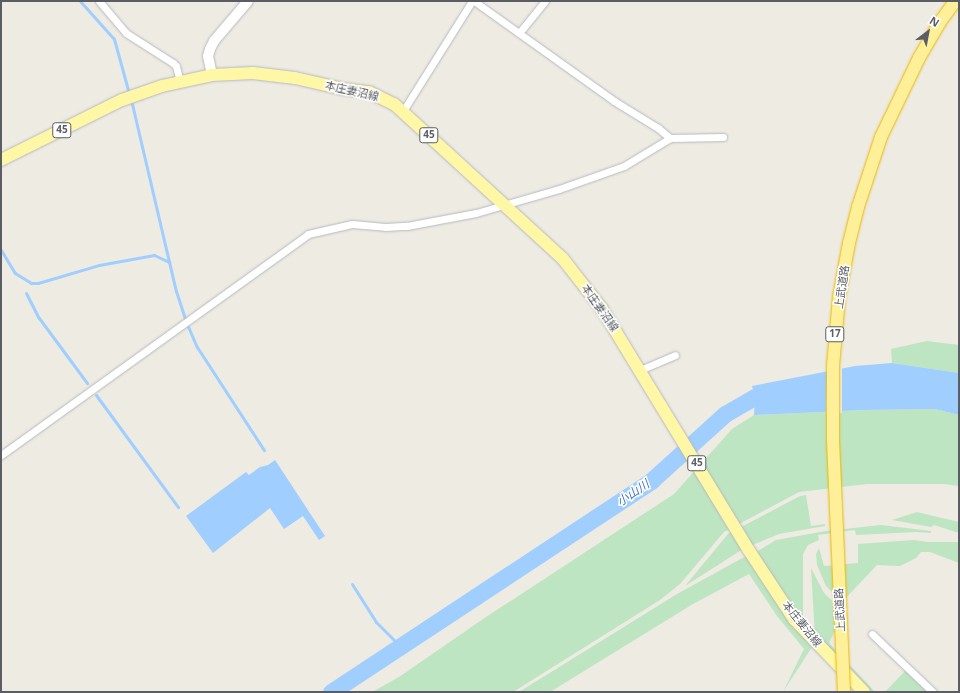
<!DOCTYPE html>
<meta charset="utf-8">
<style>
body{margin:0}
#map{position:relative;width:960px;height:693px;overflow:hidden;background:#edebe2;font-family:"Noto Sans","Noto Sans JP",sans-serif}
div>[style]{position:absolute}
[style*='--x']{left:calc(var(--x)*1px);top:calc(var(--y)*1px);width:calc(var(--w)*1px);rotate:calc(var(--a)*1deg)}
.green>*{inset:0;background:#bee5c1}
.water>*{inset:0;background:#a0cefe}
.pier>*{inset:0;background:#edebe2}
.stream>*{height:3px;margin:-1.5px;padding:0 1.5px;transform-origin:1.5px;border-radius:1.5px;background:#a0cefe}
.river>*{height:17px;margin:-8.5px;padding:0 8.5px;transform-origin:8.5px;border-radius:8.5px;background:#a0cefe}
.roads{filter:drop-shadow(0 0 1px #b7b9be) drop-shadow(0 0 1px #b7b9be)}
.minor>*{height:7px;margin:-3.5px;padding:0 3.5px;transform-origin:3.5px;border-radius:3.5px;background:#fff}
.secondary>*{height:10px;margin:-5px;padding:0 5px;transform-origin:5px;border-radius:5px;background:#fff}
.primary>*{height:12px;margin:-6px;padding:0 6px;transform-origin:6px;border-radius:6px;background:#fef7a5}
.bridges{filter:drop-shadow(0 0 1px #edb602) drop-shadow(0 0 1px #edb602)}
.trunk-bridge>*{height:12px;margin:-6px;padding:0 6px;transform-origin:6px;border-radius:6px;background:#fdf098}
span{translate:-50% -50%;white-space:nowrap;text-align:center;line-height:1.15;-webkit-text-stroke:3px #fff;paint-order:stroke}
.shield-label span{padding:1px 3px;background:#fff;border:1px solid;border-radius:3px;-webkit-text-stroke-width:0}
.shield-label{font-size:10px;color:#5a5d63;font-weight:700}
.street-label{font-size:11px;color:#5a5d63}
.water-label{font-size:12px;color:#4376c1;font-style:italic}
.frame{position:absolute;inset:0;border:2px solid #5a5d63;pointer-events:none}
.north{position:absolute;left:908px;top:12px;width:40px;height:40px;-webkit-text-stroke:3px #fff;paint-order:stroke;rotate:32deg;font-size:11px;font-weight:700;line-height:16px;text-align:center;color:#5a5d63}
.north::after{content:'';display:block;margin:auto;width:14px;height:18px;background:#5a5d63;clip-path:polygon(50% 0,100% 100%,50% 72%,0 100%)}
</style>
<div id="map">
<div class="green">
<div style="clip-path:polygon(927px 341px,959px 345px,959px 373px,892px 363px,891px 349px)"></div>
<div style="clip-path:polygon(935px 409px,959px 415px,959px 486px,944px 484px,867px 484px,799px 492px,724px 532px,680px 584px,660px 600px,513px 692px,372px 692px,399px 677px,483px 619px,674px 494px,732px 429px,754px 415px,864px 410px)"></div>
<div style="clip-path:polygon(806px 495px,811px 526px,825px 524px,825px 526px,779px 534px,743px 549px,685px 586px,728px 534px,800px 496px)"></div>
<div style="clip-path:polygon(917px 512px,959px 522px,959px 533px,934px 525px,931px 527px,892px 520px)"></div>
<div style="clip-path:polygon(881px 525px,931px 531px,931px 533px,916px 532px,856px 535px,855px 530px,818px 535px,819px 540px,808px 545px,803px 554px,803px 620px,798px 616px,756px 552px,776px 540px,826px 531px)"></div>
<div style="clip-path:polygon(914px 540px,928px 542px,959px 542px,959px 563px,930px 552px,921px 552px,916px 558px,900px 566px,877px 565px,842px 602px,826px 586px,817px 565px,816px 554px,819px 548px,824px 566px,858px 563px,858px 544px)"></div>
<div style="clip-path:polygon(748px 555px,794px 625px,812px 647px,783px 692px,804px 649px,777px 616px,749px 574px,693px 604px,550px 692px,519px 692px,677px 594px)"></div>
<div style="clip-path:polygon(811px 568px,824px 593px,844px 612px,829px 643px,875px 692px,871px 692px,815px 636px)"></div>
<div style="clip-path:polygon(906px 670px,929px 692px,885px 692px)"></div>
</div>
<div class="water">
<div style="clip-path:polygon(892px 363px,959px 373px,959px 415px,935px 409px,864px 410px,754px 415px,755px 397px,752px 386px,855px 366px)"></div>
<div style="clip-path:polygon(275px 460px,325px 536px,319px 540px,303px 516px,284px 529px,270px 508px,213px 553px,186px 516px,246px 472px,249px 475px,260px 467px,268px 465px)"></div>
</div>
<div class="pier">
<div style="clip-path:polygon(842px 366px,842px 413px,826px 414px,827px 369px)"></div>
</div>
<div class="stream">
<div style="--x:80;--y:1;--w:51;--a:48.2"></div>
<div style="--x:114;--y:39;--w:53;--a:74.6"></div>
<div style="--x:132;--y:104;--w:192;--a:76.8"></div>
<div style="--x:176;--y:291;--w:35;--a:72"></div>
<div style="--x:187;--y:324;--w:25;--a:67"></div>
<div style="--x:197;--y:347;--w:123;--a:57"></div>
<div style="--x:1;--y:250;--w:27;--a:59"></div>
<div style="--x:15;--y:273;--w:19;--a:32"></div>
<div style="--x:31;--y:283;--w:7;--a:0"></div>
<div style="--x:38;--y:283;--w:64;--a:-16.4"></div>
<div style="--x:99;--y:265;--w:56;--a:-10.3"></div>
<div style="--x:154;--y:255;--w:17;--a:25"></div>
<div style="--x:26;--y:293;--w:28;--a:63"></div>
<div style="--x:39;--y:318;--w:81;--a:53.6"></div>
<div style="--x:96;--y:395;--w:139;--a:53.8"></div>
<div style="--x:352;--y:584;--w:45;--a:57.7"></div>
<div style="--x:376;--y:622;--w:35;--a:45"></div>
</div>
<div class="river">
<div style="--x:331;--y:692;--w:385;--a:-33.4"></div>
<div style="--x:652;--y:480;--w:98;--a:-42.1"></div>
<div style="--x:725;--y:414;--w:34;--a:-30"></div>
<div style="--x:755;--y:397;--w:22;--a:-10"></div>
</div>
<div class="roads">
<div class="minor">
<div style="--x:99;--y:1;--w:42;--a:49.8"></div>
<div style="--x:126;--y:33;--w:56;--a:32.6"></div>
<div style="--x:173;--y:63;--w:4;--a:45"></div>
<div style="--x:176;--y:66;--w:16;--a:76"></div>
<div style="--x:474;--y:1;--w:172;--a:35.5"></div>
<div style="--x:614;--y:101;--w:52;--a:31.5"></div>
<div style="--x:658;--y:128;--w:16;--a:40"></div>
<div style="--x:519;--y:33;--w:41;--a:-50.9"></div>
<div style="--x:403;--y:111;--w:130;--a:-57.9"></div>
<div style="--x:640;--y:370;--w:38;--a:-23"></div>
<div style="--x:1;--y:455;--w:378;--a:-35.7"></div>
<div style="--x:308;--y:234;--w:45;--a:-12.8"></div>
<div style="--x:352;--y:224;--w:33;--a:5"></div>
<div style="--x:385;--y:227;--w:22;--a:-3"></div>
<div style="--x:407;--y:226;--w:70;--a:-10.7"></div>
<div style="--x:476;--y:213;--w:86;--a:-16.1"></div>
<div style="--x:559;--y:189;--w:69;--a:-19.5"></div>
<div style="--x:624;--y:166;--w:54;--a:-31.3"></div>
<div style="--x:670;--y:138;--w:53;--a:-1.1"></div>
<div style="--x:872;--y:634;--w:84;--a:43.6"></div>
</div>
<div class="secondary">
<div style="--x:212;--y:75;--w:19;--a:-102"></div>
<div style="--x:208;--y:56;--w:7;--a:-74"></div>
<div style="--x:210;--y:49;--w:9;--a:-63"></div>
<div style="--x:214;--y:41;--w:52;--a:-49.6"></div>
</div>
<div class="primary">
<div style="--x:1;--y:160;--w:135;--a:-26.4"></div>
<div style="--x:122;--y:100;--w:42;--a:-19.3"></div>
<div style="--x:162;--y:86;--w:51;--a:-12.4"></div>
<div style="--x:212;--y:75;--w:41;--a:-2.8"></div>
<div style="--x:253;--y:73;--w:42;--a:6.8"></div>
<div style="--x:295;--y:78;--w:49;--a:12.9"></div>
<div style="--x:343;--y:89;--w:26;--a:7"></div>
<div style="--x:369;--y:92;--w:28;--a:26"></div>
<div style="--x:394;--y:104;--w:229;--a:42.5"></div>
<div style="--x:563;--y:259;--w:63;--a:52"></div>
<div style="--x:602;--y:309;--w:281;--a:58.7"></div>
<div style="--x:748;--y:549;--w:84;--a:56.7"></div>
<div style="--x:794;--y:619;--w:101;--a:46.2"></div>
</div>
</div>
<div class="bridges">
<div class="trunk-bridge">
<div style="--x:844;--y:692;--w:252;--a:-92.5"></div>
<div style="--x:833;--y:440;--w:74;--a:-90"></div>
<div style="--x:833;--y:366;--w:69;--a:-85"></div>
<div style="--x:839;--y:297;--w:55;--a:-79.5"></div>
<div style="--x:849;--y:243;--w:37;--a:-76"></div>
<div style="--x:858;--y:207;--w:74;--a:-71.8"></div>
<div style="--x:881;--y:137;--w:88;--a:-64.3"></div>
<div style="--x:919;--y:58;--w:42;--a:-59.7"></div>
<div style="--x:940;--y:22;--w:26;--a:-54"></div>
</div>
</div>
<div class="shield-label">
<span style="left:62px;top:130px">45</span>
<span style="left:429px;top:135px">45</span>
<span style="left:835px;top:334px">17</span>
<span style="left:697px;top:463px">45</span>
</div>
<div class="street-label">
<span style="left:352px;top:91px;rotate:13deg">本庄妻沼線</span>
<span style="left:842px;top:287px;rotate:-81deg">上武道路</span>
<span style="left:600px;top:308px;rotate:55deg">本庄妻沼線</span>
<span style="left:840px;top:610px;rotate:-93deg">上武道路</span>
<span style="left:802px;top:624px;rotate:51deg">本庄妻沼線</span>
</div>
<div class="water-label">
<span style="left:633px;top:493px;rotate:-34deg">小山川</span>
</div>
<div class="frame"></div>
<div class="north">N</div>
</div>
